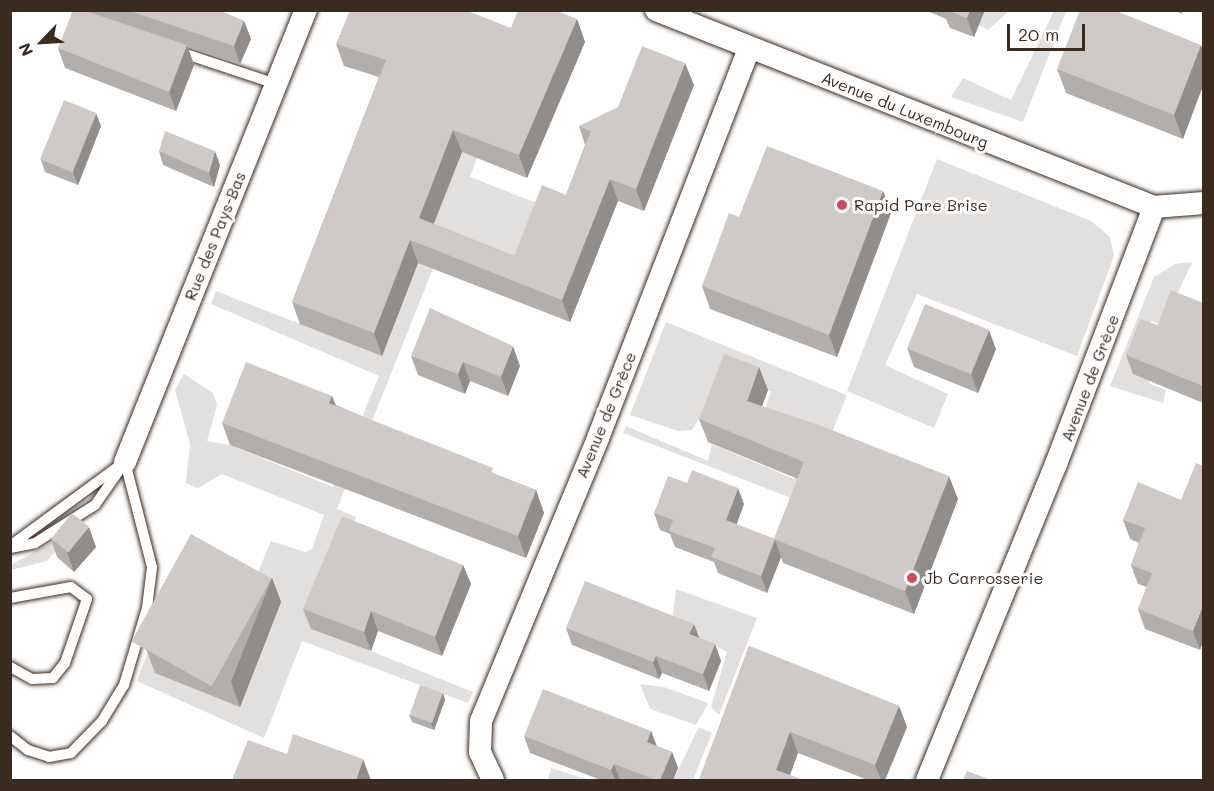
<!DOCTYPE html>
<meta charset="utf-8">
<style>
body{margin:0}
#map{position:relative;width:1214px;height:791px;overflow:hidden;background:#fff;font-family:Mali,sans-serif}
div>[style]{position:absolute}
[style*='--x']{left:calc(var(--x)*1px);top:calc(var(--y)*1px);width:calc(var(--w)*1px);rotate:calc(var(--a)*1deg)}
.green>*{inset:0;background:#e2e0de}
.roads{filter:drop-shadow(0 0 2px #3b2a1e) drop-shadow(0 0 2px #3b2a1e)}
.service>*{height:10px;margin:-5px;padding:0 5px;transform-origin:5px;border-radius:5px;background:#fff}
.minor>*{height:22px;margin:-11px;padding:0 11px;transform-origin:11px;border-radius:11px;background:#fff}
.wall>*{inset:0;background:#b2aeab}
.shaded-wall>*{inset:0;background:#918d8b}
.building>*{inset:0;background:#cfcac7;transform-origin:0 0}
.dots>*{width:16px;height:16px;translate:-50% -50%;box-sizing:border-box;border:3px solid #fff;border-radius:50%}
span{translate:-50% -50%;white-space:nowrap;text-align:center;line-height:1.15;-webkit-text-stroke:6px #fff;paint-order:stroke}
.street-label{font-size:16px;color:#3b2a1e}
.poi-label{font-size:16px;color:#3b2a1e}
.left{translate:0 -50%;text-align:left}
.frame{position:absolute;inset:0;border:12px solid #3b2a1e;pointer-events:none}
.north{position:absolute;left:12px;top:12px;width:60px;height:60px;-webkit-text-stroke:4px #fff;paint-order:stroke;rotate:245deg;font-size:16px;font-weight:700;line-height:24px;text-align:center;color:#3b2a1e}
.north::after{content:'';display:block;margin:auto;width:21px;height:27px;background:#3b2a1e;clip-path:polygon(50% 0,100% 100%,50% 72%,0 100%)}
.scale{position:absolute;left:1007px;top:24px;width:78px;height:27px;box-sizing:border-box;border:3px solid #3b2a1e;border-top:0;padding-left:8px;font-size:18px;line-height:21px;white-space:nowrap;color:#3b2a1e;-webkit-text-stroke:4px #fff;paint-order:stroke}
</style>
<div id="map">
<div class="green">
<div style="clip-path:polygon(985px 11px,1009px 11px,988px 30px,979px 25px)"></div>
<div style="clip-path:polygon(1054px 11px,1066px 11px,1023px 122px,951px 97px,963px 78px,1011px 100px)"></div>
<div style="clip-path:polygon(476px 116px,490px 123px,470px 177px,550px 208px,522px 278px,442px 246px,337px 509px,356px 517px,349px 536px,371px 651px,473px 692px,468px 703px,302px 641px,264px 738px,137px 681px,181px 566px,251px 589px,271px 541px,305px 552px,312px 549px,324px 515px,222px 474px,198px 488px,186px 483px,190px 444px,175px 390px,184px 374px,213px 393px,217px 405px,207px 441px,230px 445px,333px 487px,379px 376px,211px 304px,216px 291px,300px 324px)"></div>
<div style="clip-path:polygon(937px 159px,1091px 221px,1110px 237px,1114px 256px,1077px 356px,917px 294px,885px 365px,948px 394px,934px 428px,847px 391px)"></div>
<div style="clip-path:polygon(1192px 262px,1172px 306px,1171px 328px,1151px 321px,1137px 347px,1150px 384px,1166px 390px,1163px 403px,1110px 386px,1154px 277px,1175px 264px)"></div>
<div style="clip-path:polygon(666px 322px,847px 395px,804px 503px,623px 433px,626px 426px,708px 461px,712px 444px,794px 479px,809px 445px,759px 426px,771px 391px,719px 387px,692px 430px,678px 431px,630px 415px)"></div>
<div style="clip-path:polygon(78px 528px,47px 561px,11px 570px,11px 565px)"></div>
<div style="clip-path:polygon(676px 589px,757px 618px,719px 715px,711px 707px,727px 652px,672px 624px)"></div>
<div style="clip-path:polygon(640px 684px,664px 687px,708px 703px,696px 725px,650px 709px)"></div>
<div style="clip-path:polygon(699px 727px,712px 733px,693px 780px,673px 780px)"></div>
<div style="clip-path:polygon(551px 768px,589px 780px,548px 780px)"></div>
</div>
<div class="roads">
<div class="service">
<div style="--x:180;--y:52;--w:101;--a:18.4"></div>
<div style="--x:10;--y:546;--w:135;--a:-36.3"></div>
<div style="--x:10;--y:548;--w:25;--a:-11"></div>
<div style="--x:35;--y:543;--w:71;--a:-32.3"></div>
<div style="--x:95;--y:505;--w:52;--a:-55.1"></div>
<div style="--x:10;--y:598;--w:62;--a:-10.2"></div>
<div style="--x:71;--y:587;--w:20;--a:37"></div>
<div style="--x:87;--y:599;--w:68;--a:109"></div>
<div style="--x:65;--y:663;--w:19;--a:129"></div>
<div style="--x:53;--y:678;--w:21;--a:177"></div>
<div style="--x:32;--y:679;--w:25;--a:-151"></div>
<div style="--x:10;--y:736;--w:23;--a:38"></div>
<div style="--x:28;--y:750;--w:22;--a:18"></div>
<div style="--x:49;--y:757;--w:22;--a:-10"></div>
<div style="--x:71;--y:753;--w:45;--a:-45.9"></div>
<div style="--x:102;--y:721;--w:42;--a:-58.6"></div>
<div style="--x:124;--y:685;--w:80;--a:-73.4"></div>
<div style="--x:147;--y:608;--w:41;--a:-83"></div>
<div style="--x:152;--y:567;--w:108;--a:-104.4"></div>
</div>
<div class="minor">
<div style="--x:656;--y:10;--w:536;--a:21.58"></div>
<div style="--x:1154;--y:207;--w:50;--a:-4.6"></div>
<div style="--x:125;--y:462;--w:487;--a:-68.2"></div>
<div style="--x:493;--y:780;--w:31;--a:-115"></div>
<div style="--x:480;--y:752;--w:31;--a:-88"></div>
<div style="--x:481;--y:721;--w:306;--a:-67.5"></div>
<div style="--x:598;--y:438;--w:418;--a:-68.8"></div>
<div style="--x:927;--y:780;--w:341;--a:-67.8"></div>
<div style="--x:1056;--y:464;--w:275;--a:-69.1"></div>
</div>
</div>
<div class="wall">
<div style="clip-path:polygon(86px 10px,218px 10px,244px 21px,251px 39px,240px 64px,188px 47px,194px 65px,176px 111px,65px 68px,58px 48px,86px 12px)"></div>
<div style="clip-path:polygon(925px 10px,985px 10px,974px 37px,950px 28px,946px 19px)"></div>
<div style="clip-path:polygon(1174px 10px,1183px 10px,1182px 14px)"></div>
<div style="clip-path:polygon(577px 19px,585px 42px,527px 178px,462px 152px,434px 224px,514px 256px,566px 195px,585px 145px,579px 126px,694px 85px,644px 211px,618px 201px,570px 322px,418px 263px,382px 356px,300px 324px,292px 302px,379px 77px,344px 66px,336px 44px,511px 28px)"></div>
<div style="clip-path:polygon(1201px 45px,1183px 139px,1066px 93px,1057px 69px)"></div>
<div style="clip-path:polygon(101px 126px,78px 185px,45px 172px,41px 160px)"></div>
<div style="clip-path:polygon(159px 151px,220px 165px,214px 187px,163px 165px)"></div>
<div style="clip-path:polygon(883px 191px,891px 213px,837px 357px,710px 309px,702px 286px,739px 217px)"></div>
<div style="clip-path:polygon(1203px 303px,1203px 403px,1133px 374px,1126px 355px,1158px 325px)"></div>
<div style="clip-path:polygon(907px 348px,996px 349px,978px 393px,914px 367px)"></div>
<div style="clip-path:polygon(411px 356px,520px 366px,508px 396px,470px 381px,465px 394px,418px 375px)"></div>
<div style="clip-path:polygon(768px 390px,762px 406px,958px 499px,914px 614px,783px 563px,781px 557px,767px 593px,718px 573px,714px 562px,675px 547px,670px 534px,660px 530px,654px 513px,744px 504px,736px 525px,774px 539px,798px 479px,708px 442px,699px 419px)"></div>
<div style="clip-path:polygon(332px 396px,336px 405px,495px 474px,536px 490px,544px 513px,526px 558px,230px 445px,222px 423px)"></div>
<div style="clip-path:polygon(1181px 500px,1200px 650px,1145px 629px,1138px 609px,1147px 587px,1138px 584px,1131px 565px,1139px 543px,1130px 539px,1123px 520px)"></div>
<div style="clip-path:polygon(50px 537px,96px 547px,74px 572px,57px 557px)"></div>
<div style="clip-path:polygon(463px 565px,471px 584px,442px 656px,378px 631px,371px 651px,311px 629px,303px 609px)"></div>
<div style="clip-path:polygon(272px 578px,281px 602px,240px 707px,155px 673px,146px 649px)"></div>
<div style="clip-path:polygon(566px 628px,699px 638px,715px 644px,721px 661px,709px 691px,662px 673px,659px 679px,572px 645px)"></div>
<div style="clip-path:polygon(749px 646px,899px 706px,907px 727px,885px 780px,868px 780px,798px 753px,790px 775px,699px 780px)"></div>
<div style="clip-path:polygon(443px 693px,445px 700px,434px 730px,412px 722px,409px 715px)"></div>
<div style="clip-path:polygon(651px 731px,657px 746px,672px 752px,678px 768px,673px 780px,601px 780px,530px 753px,524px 736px)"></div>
</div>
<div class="shaded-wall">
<div style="clip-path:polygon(970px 10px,985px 10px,974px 37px,967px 18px)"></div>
<div style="clip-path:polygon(577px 19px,585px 42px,527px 178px,519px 155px)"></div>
<div style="clip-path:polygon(244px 21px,251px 39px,240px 64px,234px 46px)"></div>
<div style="clip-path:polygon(187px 45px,194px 65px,176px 111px,169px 92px)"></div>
<div style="clip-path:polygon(1201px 45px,1203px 51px,1203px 86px,1183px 139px,1174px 115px)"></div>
<div style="clip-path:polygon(685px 63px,694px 85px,644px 211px,636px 189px)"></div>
<div style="clip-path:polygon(96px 113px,101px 126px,78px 185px,73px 172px)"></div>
<div style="clip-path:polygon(453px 130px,462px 152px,427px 240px,419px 218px)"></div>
<div style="clip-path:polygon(215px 151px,220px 165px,214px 187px,209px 173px)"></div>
<div style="clip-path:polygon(610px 179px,618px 201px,570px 322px,562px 300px)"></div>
<div style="clip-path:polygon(883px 191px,891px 213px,837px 357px,829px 335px)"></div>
<div style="clip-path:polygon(410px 240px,418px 263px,382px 356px,374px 333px)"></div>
<div style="clip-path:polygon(989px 330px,996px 349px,978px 393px,971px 374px)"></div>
<div style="clip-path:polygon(513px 346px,520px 366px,508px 396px,501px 377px)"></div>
<div style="clip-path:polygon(463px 362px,470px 381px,465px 394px,458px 374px)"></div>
<div style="clip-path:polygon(759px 367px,768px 390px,755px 425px,747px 401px)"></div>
<div style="clip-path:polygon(332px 396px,340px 418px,329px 403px)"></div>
<div style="clip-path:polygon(949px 476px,958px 499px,914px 614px,905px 591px)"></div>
<div style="clip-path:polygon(738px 488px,744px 504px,732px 537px,726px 520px)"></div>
<div style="clip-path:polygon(536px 490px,544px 513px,526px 558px,518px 536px)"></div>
<div style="clip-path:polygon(89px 527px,96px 547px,74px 572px,67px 552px)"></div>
<div style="clip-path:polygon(775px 540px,781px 557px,767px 593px,761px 576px)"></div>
<div style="clip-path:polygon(463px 565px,471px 584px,442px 656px,435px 637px)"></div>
<div style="clip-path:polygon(272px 578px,281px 602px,240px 707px,231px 682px)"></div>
<div style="clip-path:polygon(1203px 605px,1203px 642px,1200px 650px,1193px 631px)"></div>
<div style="clip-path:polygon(371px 611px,378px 631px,371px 651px,364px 632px)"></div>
<div style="clip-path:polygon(694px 624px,700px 640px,689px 634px)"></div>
<div style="clip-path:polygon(715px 644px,721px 661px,709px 691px,703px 674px)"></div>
<div style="clip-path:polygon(656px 656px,662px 673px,659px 679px,653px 662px)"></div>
<div style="clip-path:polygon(443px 693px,445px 700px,434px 730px,431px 724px)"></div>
<div style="clip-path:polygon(899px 706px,907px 727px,885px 780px,881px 780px,875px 765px)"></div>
<div style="clip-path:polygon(651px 731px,657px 748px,647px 742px)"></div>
<div style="clip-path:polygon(790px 732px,798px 753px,788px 780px,776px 770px)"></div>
<div style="clip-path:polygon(672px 752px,678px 768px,673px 780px,660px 780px)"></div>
<div style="clip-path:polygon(363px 759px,371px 780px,356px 780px)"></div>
<div style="clip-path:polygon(614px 764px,620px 780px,615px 780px,611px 770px)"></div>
</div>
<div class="building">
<div style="clip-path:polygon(73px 10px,83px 10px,187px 45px,169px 92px,58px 48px)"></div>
<div style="clip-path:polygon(127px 10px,218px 10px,244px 21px,234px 46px)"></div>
<div style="clip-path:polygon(350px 10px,465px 10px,511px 28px,518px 10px,555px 10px,577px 19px,519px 155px,453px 130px,419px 218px,514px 256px,542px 185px,566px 195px,591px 131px,579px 126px,618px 107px,642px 46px,685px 63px,636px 189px,610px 179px,562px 300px,410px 240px,374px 333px,292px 302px,386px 60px,336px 44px)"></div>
<div style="clip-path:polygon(947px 10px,970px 10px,967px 18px)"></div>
<div style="clip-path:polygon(1080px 10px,1114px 10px,1201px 45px,1174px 115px,1057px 69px)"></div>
<div style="left:64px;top:100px;width:35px;height:64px;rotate:22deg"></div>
<div style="clip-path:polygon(165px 131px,215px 151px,209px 173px,159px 151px)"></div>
<div style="clip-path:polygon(767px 146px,883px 191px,829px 335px,702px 286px,729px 213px,739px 217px)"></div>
<div style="clip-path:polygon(1171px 290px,1203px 303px,1203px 386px,1126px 355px,1140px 319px,1158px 325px)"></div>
<div style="left:925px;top:304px;width:69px;height:48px;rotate:22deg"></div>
<div style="clip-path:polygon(430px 308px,513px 346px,501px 377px,463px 362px,458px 374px,411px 356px)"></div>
<div style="clip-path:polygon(724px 354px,759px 367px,747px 401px,819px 425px,949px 476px,905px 591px,774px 539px,804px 462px,699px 419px)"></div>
<div style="clip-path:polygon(246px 362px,332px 396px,329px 403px,493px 468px,491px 473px,536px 490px,518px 536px,222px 423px)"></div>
<div style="clip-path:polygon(1196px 463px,1203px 466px,1203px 605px,1193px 631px,1138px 609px,1152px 573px,1131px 565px,1145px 528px,1123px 520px,1138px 482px,1181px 500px)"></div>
<div style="clip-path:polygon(692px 470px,738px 488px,726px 520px,775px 539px,761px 576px,711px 557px,715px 548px,669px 531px,673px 520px,654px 513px,668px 476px,687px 483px)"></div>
<div style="left:72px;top:513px;width:22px;height:33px;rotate:39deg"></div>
<div style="clip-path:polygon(342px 516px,463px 565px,435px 637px,371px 611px,364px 632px,303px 609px)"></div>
<div style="left:191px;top:534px;width:92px;height:123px;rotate:29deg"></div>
<div style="clip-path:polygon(585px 581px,694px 624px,689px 634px,715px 644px,703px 674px,656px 656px,653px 662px,566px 628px)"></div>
<div style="clip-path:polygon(749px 646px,899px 706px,875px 765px,790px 732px,776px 770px,804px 780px,699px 780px)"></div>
<div style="left:420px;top:685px;width:24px;height:32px;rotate:19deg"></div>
<div style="clip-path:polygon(543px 689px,651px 731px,647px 742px,672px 752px,660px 780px,656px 780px,614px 764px,611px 770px,524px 736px)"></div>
<div style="clip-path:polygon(293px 734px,363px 759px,356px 780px,232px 780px,248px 740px,287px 754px)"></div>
<div style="clip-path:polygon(967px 771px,991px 780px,963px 780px)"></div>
</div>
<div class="dots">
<div style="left:842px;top:205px;background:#d1495b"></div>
<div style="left:912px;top:578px;background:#d1495b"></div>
</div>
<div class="street-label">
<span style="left:905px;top:110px;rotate:22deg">Avenue du Luxembourg</span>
<span style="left:215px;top:236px;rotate:-68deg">Rue des Pays-Bas</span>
<span style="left:1090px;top:378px;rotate:-69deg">Avenue de Grèce</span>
<span style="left:606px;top:415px;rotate:-68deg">Avenue de Grèce</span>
</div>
<div class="poi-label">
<span class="left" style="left:854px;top:205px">Rapid Pare Brise</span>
<span class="left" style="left:924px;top:578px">Jb Carrosserie</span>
</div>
<div class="frame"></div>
<div class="north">N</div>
<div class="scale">20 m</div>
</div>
